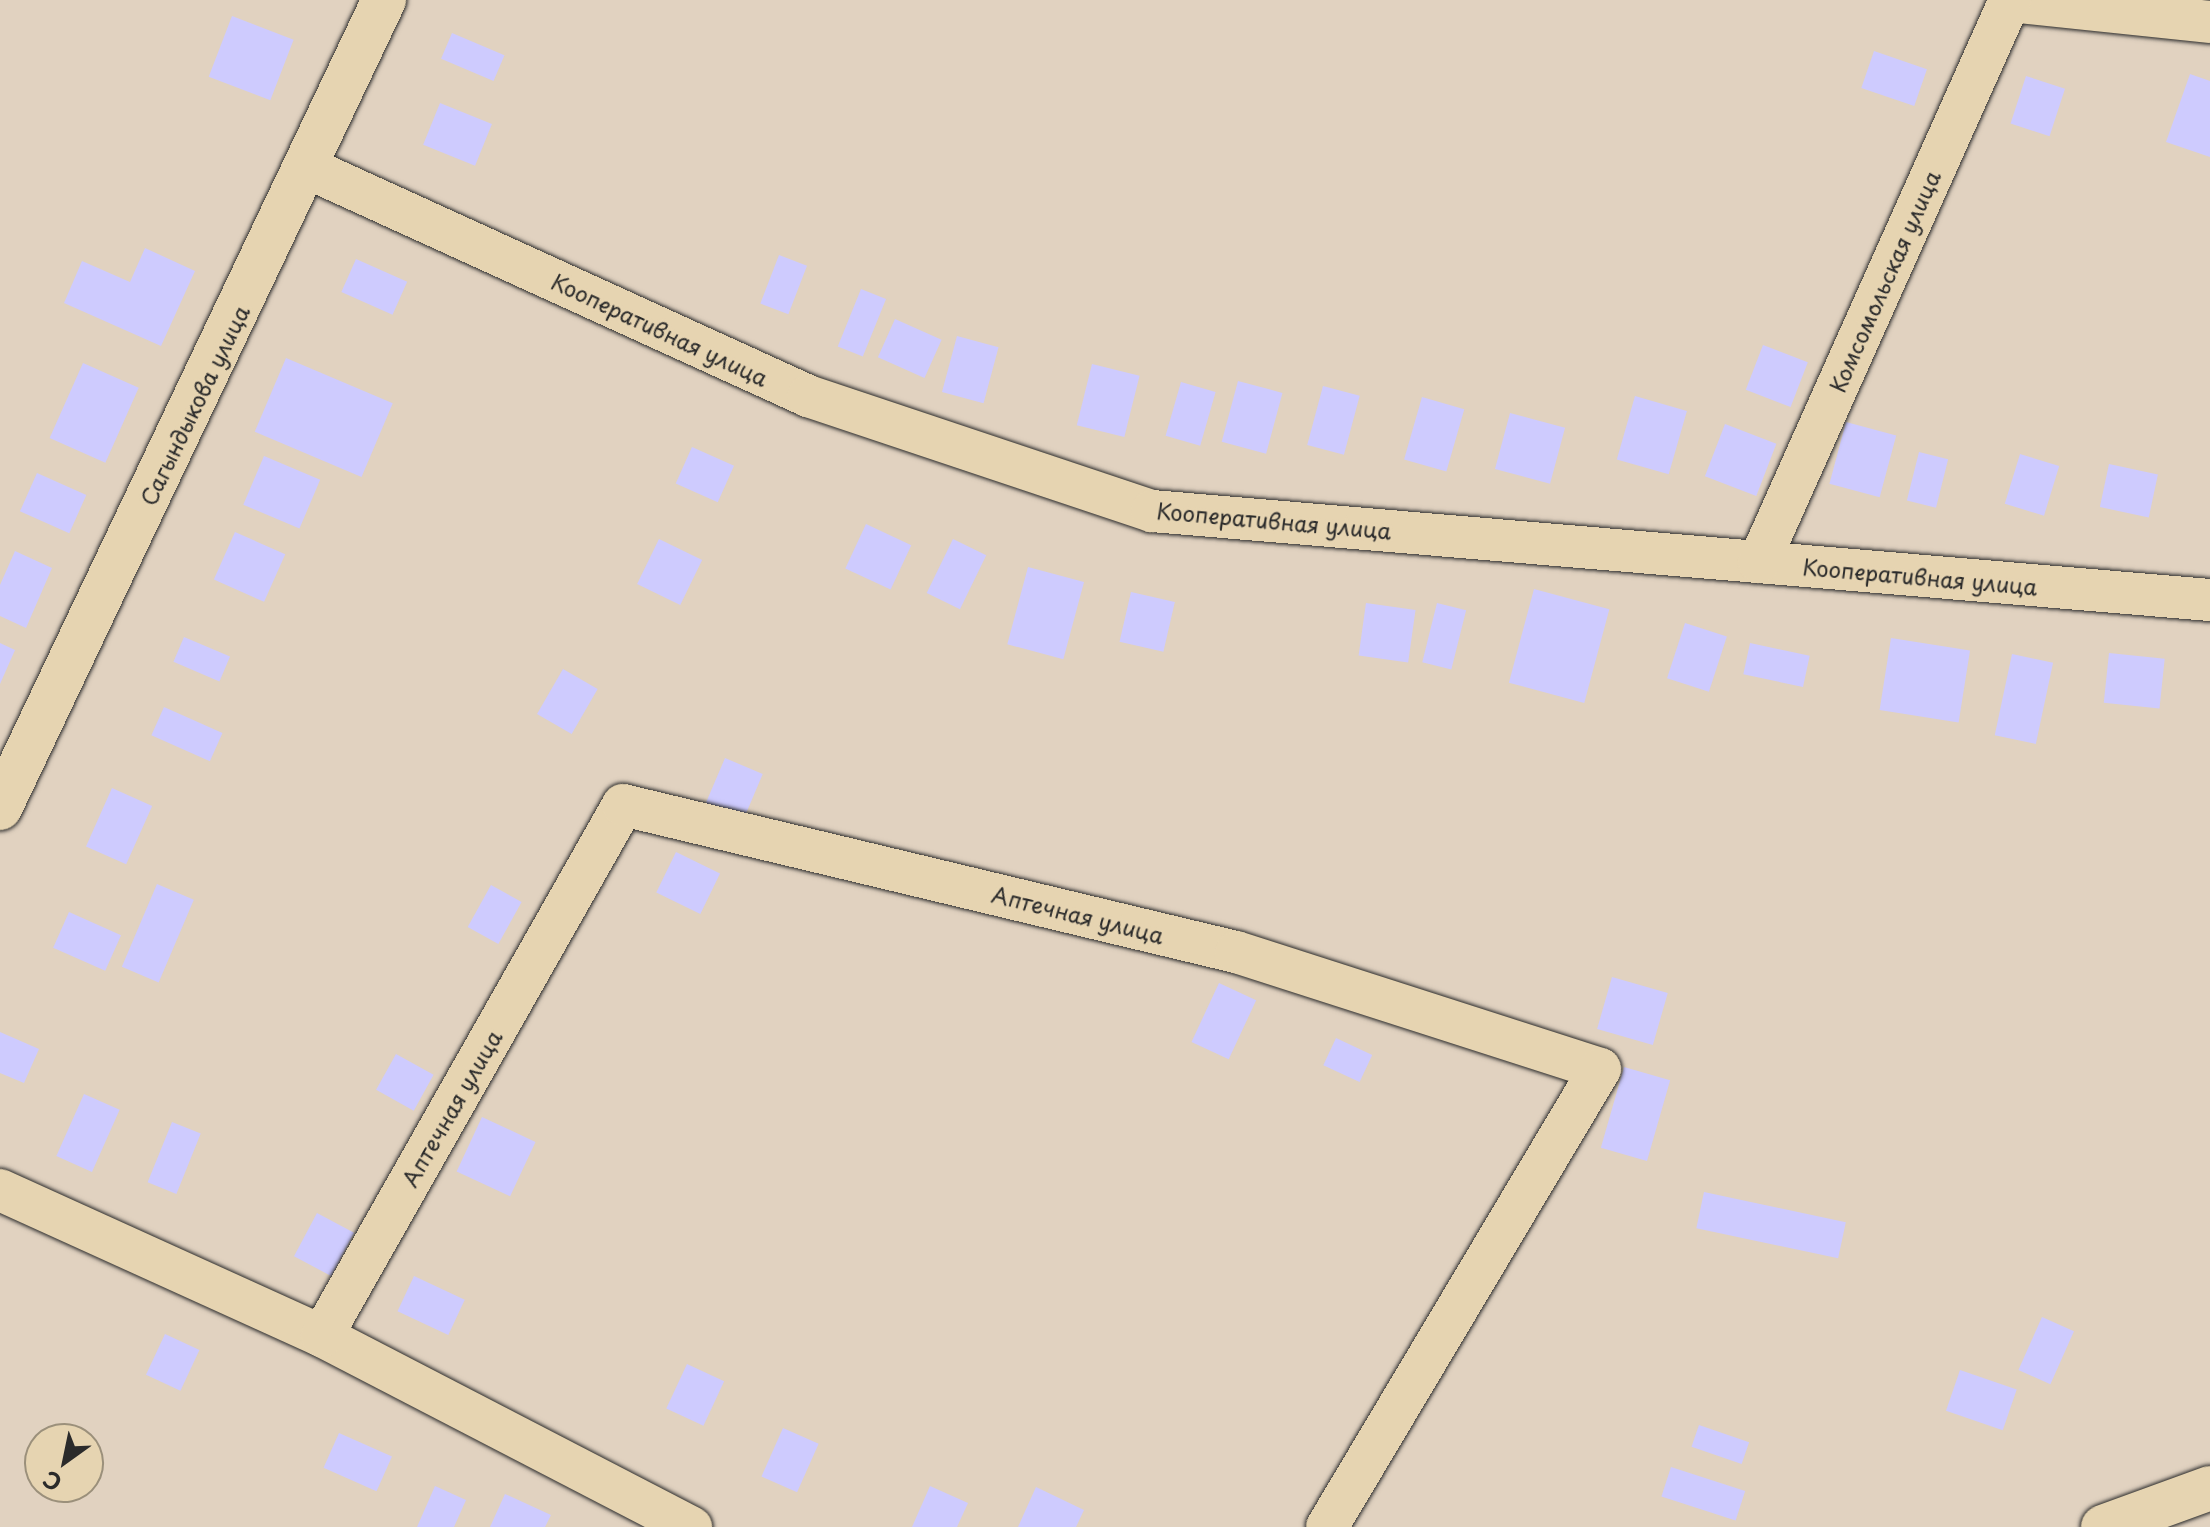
<!DOCTYPE html>
<meta charset="utf-8">
<style>
body{margin:0}
#map{position:relative;width:2210px;height:1527px;overflow:hidden;background:#e1d2c0;font-family:"Playpen Sans",sans-serif}
div>[style]{position:absolute}
[style*='--x']{left:calc(var(--x)*1px);top:calc(var(--y)*1px);width:calc(var(--w)*1px);rotate:calc(var(--a)*1deg)}
.building>*{inset:0;background:#cecbfe;transform-origin:0 0}
.roads{filter:drop-shadow(0 0 2px #2b2b2b) drop-shadow(0 0 2px #2b2b2b)}
.street>*{height:42px;margin:-21px;padding:0 21px;transform-origin:21px;border-radius:21px;background:#e6d4b1}
.secondary>*{height:44px;margin:-22px;padding:0 22px;transform-origin:22px;border-radius:22px;background:#e6d4b1}
span{translate:-50% -50%;white-space:nowrap;text-align:center;line-height:1.15;-webkit-text-stroke:6px #e6d4b1;paint-order:stroke}
.street-label{font-size:22px;color:#2b2b2b}
.north{position:absolute;left:24px;top:1423px;width:80px;height:80px;box-sizing:border-box;background:#e6d4b1;border:2px solid #9b907b;border-radius:50%;rotate:213deg;font-size:22px;font-weight:700;line-height:32px;text-align:center;color:#2b2b2b}
.north::after{content:'';display:block;margin:auto;width:28px;height:36px;background:#2b2b2b;clip-path:polygon(50% 0,100% 100%,50% 72%,0 100%)}
</style>
<div id="map">
<div class="building">
<div style="left:232px;top:16px;width:66px;height:65px;rotate:21deg"></div>
<div style="left:452px;top:33px;width:57px;height:28px;rotate:23deg"></div>
<div style="left:1874px;top:51px;width:56px;height:39px;rotate:19deg"></div>
<div style="clip-path:polygon(2190px 74px,2210px 81px,2210px 157px,2166px 142px)"></div>
<div style="left:2026px;top:76px;width:41px;height:50px;rotate:18deg"></div>
<div style="left:440px;top:103px;width:56px;height:45px;rotate:22deg"></div>
<div style="clip-path:polygon(145px 248px,195px 271px,161px 346px,64px 303px,82px 261px,130px 282px)"></div>
<div style="left:779px;top:255px;width:30px;height:52px;rotate:21deg"></div>
<div style="left:356px;top:259px;width:56px;height:36px;rotate:24deg"></div>
<div style="left:861px;top:289px;width:27px;height:62px;rotate:22deg"></div>
<div style="left:895px;top:319px;width:51px;height:42px;rotate:24deg"></div>
<div style="left:957px;top:336px;width:43px;height:58px;rotate:15deg"></div>
<div style="left:1763px;top:345px;width:48px;height:48px;rotate:21deg"></div>
<div style="left:286px;top:358px;width:116px;height:80px;rotate:23deg"></div>
<div style="left:83px;top:363px;width:61px;height:82px;rotate:24deg"></div>
<div style="left:1092px;top:364px;width:49px;height:63px;rotate:14deg"></div>
<div style="left:1238px;top:381px;width:46px;height:63px;rotate:15deg"></div>
<div style="left:1181px;top:382px;width:36px;height:56px;rotate:16deg"></div>
<div style="left:1323px;top:386px;width:38px;height:61px;rotate:15deg"></div>
<div style="left:1635px;top:396px;width:54px;height:66px;rotate:16deg"></div>
<div style="left:1422px;top:397px;width:44px;height:65px;rotate:16deg"></div>
<div style="left:1510px;top:413px;width:57px;height:58px;rotate:15deg"></div>
<div style="left:1846px;top:422px;width:52px;height:64px;rotate:15deg"></div>
<div style="left:1725px;top:424px;width:55px;height:56px;rotate:21deg"></div>
<div style="left:692px;top:447px;width:46px;height:40px;rotate:24deg"></div>
<div style="left:1919px;top:452px;width:30px;height:50px;rotate:14deg"></div>
<div style="left:2020px;top:454px;width:41px;height:52px;rotate:17deg"></div>
<div style="left:264px;top:456px;width:61px;height:53px;rotate:23deg"></div>
<div style="left:2109px;top:464px;width:50px;height:44px;rotate:12deg"></div>
<div style="left:37px;top:473px;width:54px;height:42px;rotate:24deg"></div>
<div style="left:866px;top:524px;width:50px;height:49px;rotate:25deg"></div>
<div style="left:235px;top:532px;width:55px;height:52px;rotate:24deg"></div>
<div style="left:659px;top:539px;width:48px;height:50px;rotate:26deg"></div>
<div style="left:953px;top:539px;width:37px;height:60px;rotate:26deg"></div>
<div style="clip-path:polygon(15px 551px,52px 568px,26px 628px,0 616px,0 585px)"></div>
<div style="left:1028px;top:567px;width:58px;height:80px;rotate:15deg"></div>
<div style="left:1534px;top:589px;width:78px;height:97px;rotate:15deg"></div>
<div style="left:1131px;top:592px;width:45px;height:51px;rotate:13deg"></div>
<div style="left:1366px;top:603px;width:50px;height:53px;rotate:8deg"></div>
<div style="left:1437px;top:603px;width:30px;height:61px;rotate:14deg"></div>
<div style="left:1685px;top:623px;width:44px;height:58px;rotate:18deg"></div>
<div style="left:184px;top:637px;width:50px;height:27px;rotate:23deg"></div>
<div style="left:1891px;top:638px;width:80px;height:73px;rotate:9deg"></div>
<div style="clip-path:polygon(0 643px,15px 650px,0 684px)"></div>
<div style="left:1750px;top:643px;width:61px;height:32px;rotate:12deg"></div>
<div style="left:2109px;top:653px;width:56px;height:50px;rotate:6deg"></div>
<div style="left:2012px;top:654px;width:42px;height:83px;rotate:12deg"></div>
<div style="left:563px;top:669px;width:40px;height:52px;rotate:30deg"></div>
<div style="left:164px;top:707px;width:64px;height:31px;rotate:24deg"></div>
<div style="left:725px;top:758px;width:41px;height:52px;rotate:23deg"></div>
<div style="left:112px;top:788px;width:44px;height:64px;rotate:24deg"></div>
<div style="left:676px;top:852px;width:49px;height:45px;rotate:26deg"></div>
<div style="left:157px;top:884px;width:40px;height:90px;rotate:23deg"></div>
<div style="left:491px;top:885px;width:35px;height:48px;rotate:29deg"></div>
<div style="left:69px;top:912px;width:57px;height:39px;rotate:24deg"></div>
<div style="left:1612px;top:977px;width:58px;height:54px;rotate:16deg"></div>
<div style="left:1219px;top:983px;width:41px;height:65px;rotate:25deg"></div>
<div style="clip-path:polygon(0 1032px,39px 1049px,24px 1083px,0 1073px)"></div>
<div style="left:1336px;top:1038px;width:40px;height:30px;rotate:25deg"></div>
<div style="left:396px;top:1054px;width:43px;height:41px;rotate:29deg"></div>
<div style="left:1624px;top:1067px;width:48px;height:84px;rotate:16deg"></div>
<div style="left:84px;top:1094px;width:39px;height:68px;rotate:24deg"></div>
<div style="left:482px;top:1117px;width:59px;height:60px;rotate:25deg"></div>
<div style="left:172px;top:1122px;width:31px;height:65px;rotate:22deg"></div>
<div style="left:1704px;top:1192px;width:145px;height:37px;rotate:12deg"></div>
<div style="left:317px;top:1213px;width:42px;height:49px;rotate:28deg"></div>
<div style="left:414px;top:1276px;width:56px;height:39px;rotate:25deg"></div>
<div style="left:2042px;top:1317px;width:35px;height:58px;rotate:24deg"></div>
<div style="left:165px;top:1334px;width:38px;height:45px;rotate:25deg"></div>
<div style="left:687px;top:1364px;width:41px;height:49px;rotate:25deg"></div>
<div style="left:1960px;top:1370px;width:60px;height:43px;rotate:19deg"></div>
<div style="left:1699px;top:1425px;width:53px;height:23px;rotate:19deg"></div>
<div style="left:783px;top:1428px;width:39px;height:53px;rotate:24deg"></div>
<div style="left:339px;top:1433px;width:58px;height:38px;rotate:24deg"></div>
<div style="left:1671px;top:1467px;width:78px;height:31px;rotate:18deg"></div>
<div style="clip-path:polygon(435px 1486px,466px 1500px,454px 1527px,417px 1527px)"></div>
<div style="clip-path:polygon(930px 1486px,968px 1503px,957px 1527px,912px 1527px)"></div>
<div style="clip-path:polygon(1036px 1487px,1084px 1510px,1076px 1527px,1018px 1527px)"></div>
<div style="clip-path:polygon(505px 1494px,551px 1515px,545px 1527px,490px 1527px)"></div>
</div>
<div class="roads">
<div class="street">
<div style="--x:2010;--y:1;--w:201;--a:6"></div>
<div style="--x:308;--y:168;--w:550;--a:24.51"></div>
<div style="--x:808;--y:396;--w:363;--a:18.5"></div>
<div style="--x:1152;--y:511;--w:1062;--a:4.81"></div>
<div style="--x:1759;--y:562;--w:616;--a:-65.93"></div>
<div style="--x:0;--y:1190;--w:354;--a:24.4"></div>
<div style="--x:322;--y:1336;--w:416;--a:27.4"></div>
<div style="--x:322;--y:1336;--w:610;--a:-60.45"></div>
<div style="--x:623;--y:805;--w:630;--a:13.49"></div>
<div style="--x:1236;--y:952;--w:382;--a:17.8"></div>
<div style="--x:1600;--y:1069;--w:533;--a:120.8"></div>
</div>
<div class="secondary">
<div style="--x:0;--y:808;--w:895;--a:-64.58"></div>
<div style="--x:2103;--y:1527;--w:114;--a:-20"></div>
</div>
</div>
<div class="street-label">
<span style="left:1884px;top:281px;rotate:-66deg">Комсомольская улица</span>
<span style="left:660px;top:329px;rotate:25deg">Кооперативная улица</span>
<span style="left:194px;top:405px;rotate:-64deg">Сагындыкова улица</span>
<span style="left:1274px;top:520px;rotate:5deg">Кооперативная улица</span>
<span style="left:1920px;top:576px;rotate:5deg">Кооперативная улица</span>
<span style="left:1078px;top:914px;rotate:14deg">Аптечная улица</span>
<span style="left:451px;top:1108px;rotate:-60deg">Аптечная улица</span>
</div>
<div class="north">С</div>
</div>
